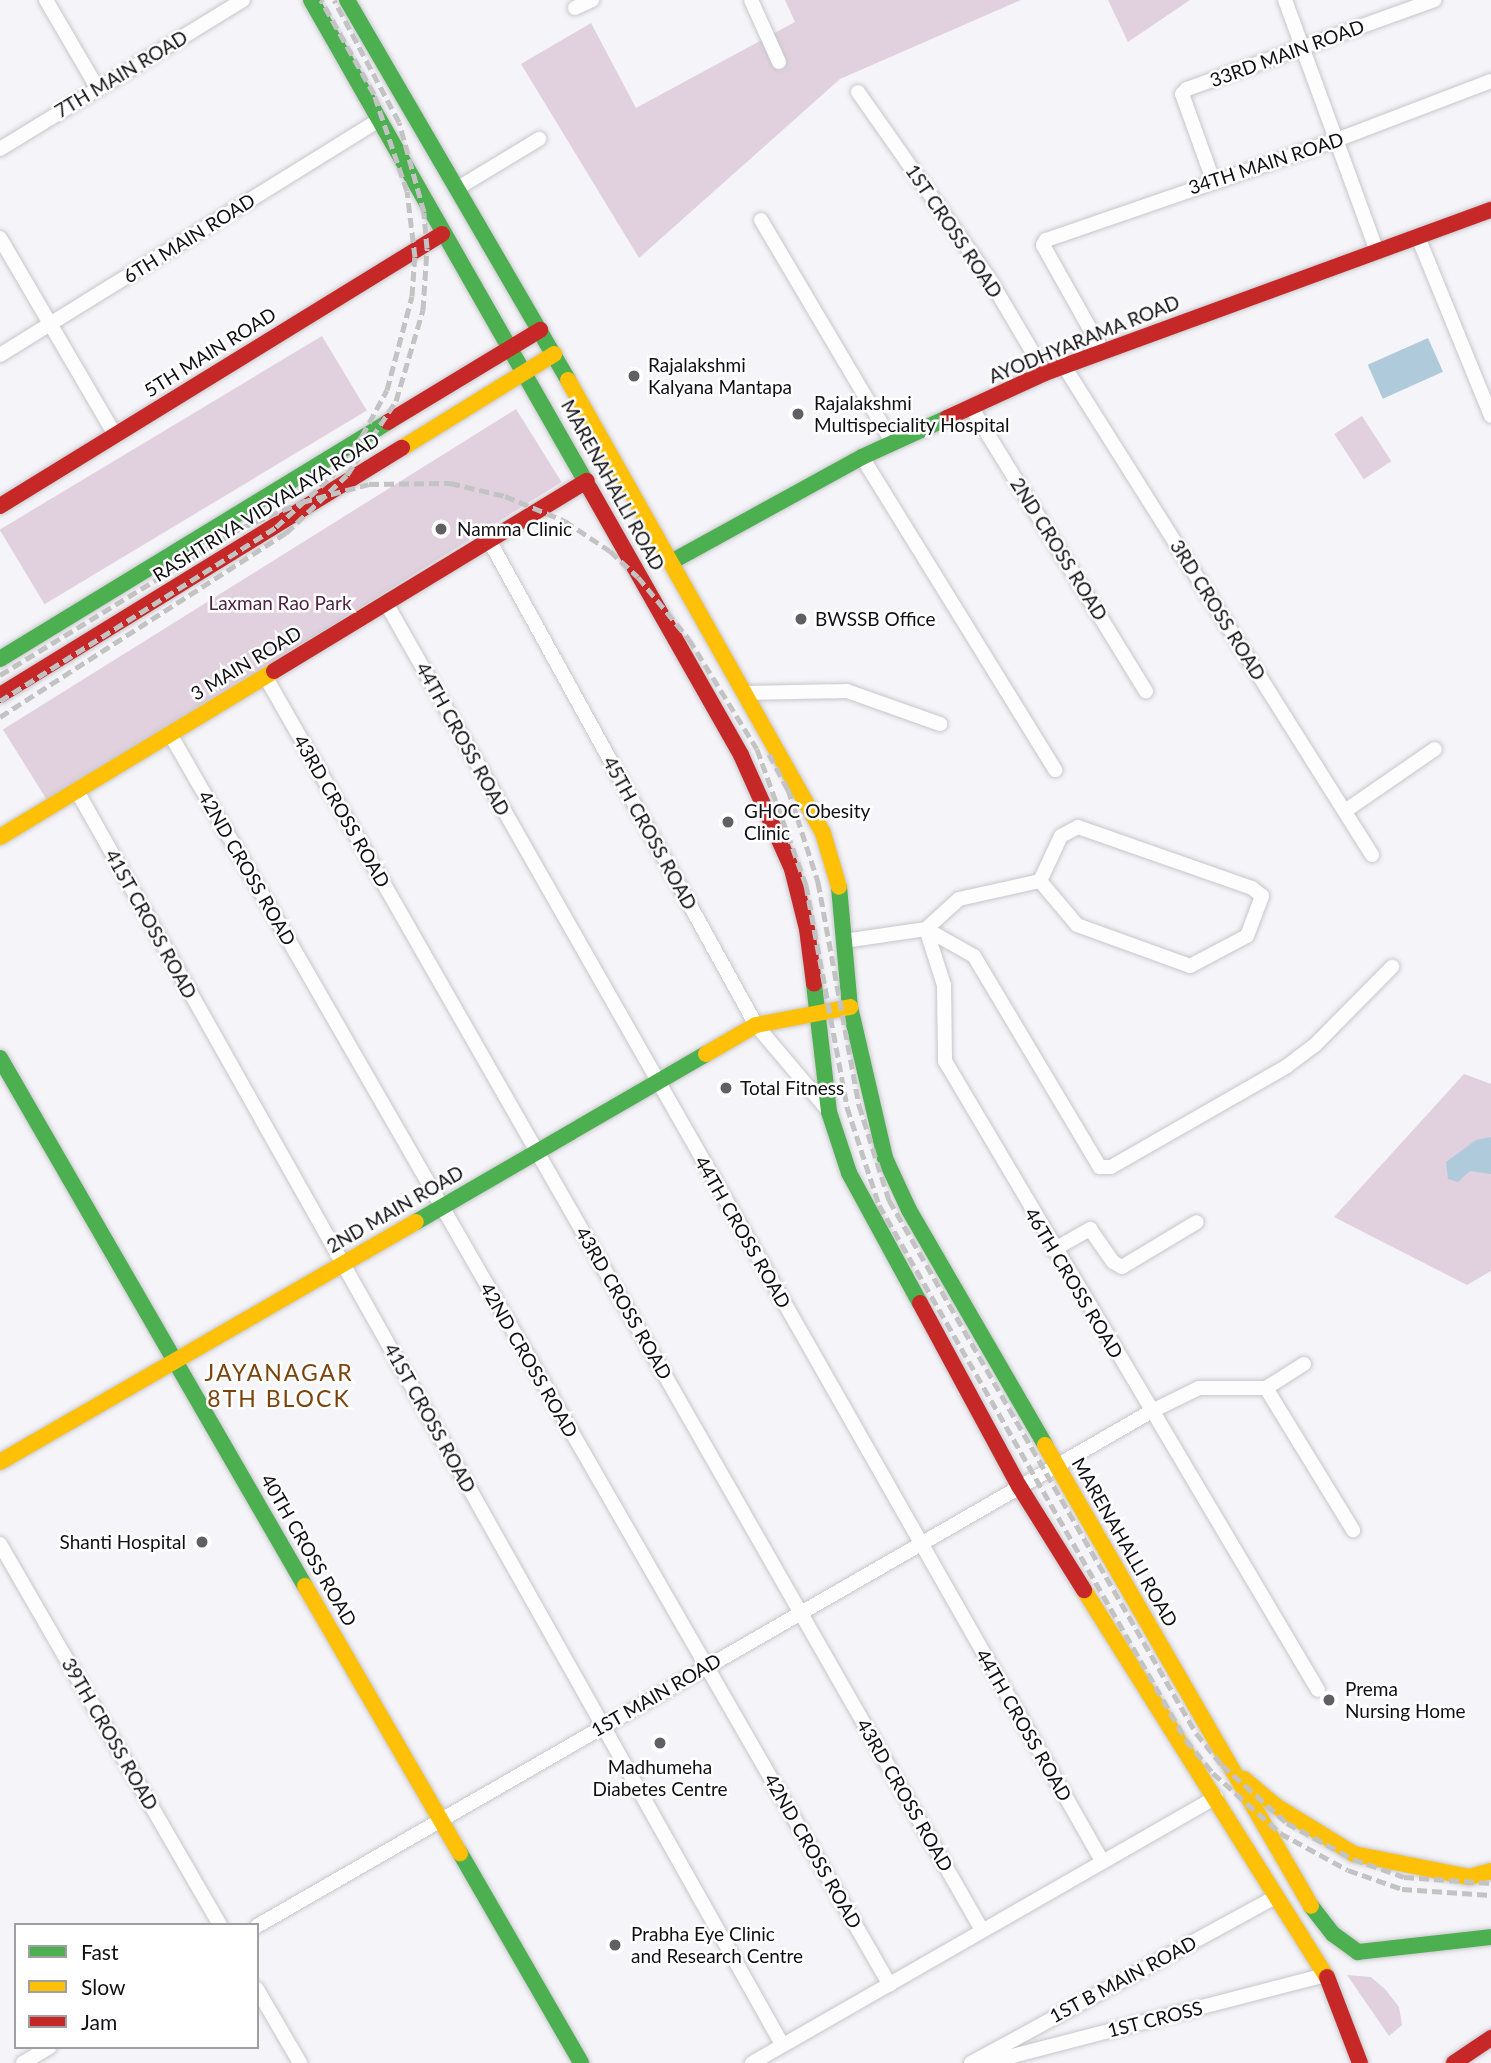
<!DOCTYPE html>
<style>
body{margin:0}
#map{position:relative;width:1491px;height:2063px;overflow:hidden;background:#f4f4f9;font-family:Lato,sans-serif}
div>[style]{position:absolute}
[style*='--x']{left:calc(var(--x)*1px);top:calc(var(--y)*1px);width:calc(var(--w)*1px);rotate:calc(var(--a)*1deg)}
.green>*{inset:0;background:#e1d1de;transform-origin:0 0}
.water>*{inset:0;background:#afcbdb;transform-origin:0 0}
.roads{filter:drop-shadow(0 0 2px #c7c7cb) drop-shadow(0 0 2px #c7c7cb)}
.street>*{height:14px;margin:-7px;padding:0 7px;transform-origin:7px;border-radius:7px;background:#fdfdfe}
.fast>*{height:16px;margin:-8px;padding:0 8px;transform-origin:8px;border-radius:8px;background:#4caf50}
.slow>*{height:16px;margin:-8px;padding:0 8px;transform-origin:8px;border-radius:8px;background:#ffc107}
.jam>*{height:16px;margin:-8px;padding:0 8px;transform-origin:8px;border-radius:8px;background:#c62828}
.rail>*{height:5px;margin-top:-2.5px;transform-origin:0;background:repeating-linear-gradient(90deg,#c3c3c3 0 10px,transparent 0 15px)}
.dots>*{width:19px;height:19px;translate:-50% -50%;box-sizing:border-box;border:4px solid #fff;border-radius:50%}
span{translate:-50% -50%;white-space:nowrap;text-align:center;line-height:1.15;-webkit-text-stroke:5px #fff;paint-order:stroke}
.street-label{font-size:19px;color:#101014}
.poi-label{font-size:19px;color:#101014}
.left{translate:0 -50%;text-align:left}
.right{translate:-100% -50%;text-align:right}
.park-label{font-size:19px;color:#502344}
.quarter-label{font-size:23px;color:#7c440c;letter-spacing:2px}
.legend{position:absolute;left:14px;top:1923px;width:245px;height:126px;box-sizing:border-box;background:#fff;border:2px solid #9f9fa1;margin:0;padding:9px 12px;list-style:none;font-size:21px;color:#101014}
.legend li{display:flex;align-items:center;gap:14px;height:35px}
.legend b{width:35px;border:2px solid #9f9fa1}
</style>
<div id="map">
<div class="green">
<div style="clip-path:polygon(785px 0,1021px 0,840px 79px,639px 258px,521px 64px,591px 23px,636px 108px,795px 22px)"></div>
<div style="clip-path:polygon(1108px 0,1190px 0,1128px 42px)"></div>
<div style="left:322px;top:336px;width:87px;height:376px;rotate:59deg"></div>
<div style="left:516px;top:409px;width:86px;height:605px;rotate:58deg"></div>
<div style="left:1362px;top:416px;width:54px;height:33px;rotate:57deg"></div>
<div style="clip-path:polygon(1464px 1074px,1491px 1084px,1491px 1271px,1467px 1285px,1334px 1217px)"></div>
<div style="clip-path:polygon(1347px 1975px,1371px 1977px,1385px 1989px,1399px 2007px,1402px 2025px,1389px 2036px)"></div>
</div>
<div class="water">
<div style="left:1428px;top:338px;width:37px;height:66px;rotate:66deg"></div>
<div style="clip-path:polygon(1491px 1137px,1491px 1174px,1470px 1171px,1458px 1182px,1448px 1179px,1446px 1162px,1476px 1140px)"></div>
</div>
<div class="roads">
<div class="street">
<div style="--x:46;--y:0;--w:103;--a:59.7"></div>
<div style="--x:751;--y:0;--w:68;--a:65.7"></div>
<div style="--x:1285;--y:0;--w:267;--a:69.9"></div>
<div style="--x:575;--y:8;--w:19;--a:-25"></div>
<div style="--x:858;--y:92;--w:230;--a:54.9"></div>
<div style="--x:990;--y:280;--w:108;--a:59.4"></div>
<div style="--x:0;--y:149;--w:285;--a:-31.5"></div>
<div style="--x:1213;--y:180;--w:91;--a:-109.8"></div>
<div style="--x:1182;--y:94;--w:7;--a:-45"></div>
<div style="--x:1187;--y:89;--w:263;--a:-19.8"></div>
<div style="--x:458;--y:188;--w:95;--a:-31.2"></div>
<div style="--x:761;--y:220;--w:259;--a:59.4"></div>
<div style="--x:1418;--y:237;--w:193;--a:67.8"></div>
<div style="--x:0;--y:238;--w:228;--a:59.7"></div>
<div style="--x:1103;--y:352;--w:123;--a:-119.3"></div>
<div style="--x:1043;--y:245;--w:6;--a:-59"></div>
<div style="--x:1046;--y:240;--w:310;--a:-19"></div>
<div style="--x:1339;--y:139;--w:163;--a:-20.9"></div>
<div style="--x:0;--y:355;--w:445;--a:-31.8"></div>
<div style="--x:1064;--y:366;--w:578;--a:57.79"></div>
<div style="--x:971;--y:407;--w:334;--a:58.4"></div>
<div style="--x:862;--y:457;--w:368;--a:58.3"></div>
<div style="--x:489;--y:540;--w:554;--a:61.17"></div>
<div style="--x:756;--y:1025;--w:110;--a:49.8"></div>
<div style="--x:386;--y:603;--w:1447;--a:60.35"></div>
<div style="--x:265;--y:676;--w:1445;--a:60.24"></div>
<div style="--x:746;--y:693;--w:101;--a:-1.1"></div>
<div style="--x:847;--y:691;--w:99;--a:19.5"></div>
<div style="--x:170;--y:734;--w:1443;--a:60.08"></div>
<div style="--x:77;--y:791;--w:1438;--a:60.64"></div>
<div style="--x:1345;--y:811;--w:109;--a:-34.6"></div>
<div style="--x:1040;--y:881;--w:57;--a:49.9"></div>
<div style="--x:1077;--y:925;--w:120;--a:19.9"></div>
<div style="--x:1190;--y:966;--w:64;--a:-27.8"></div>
<div style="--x:1247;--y:936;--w:43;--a:-69.4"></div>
<div style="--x:1262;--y:896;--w:13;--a:-141"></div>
<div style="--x:1252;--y:888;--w:184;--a:-160.7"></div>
<div style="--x:1078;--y:827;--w:19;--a:152"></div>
<div style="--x:1061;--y:836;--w:50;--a:115"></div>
<div style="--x:1040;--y:881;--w:83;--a:167.5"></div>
<div style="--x:959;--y:899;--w:45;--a:137.7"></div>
<div style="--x:926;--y:929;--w:55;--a:29.4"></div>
<div style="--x:974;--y:956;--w:246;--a:59.2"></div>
<div style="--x:1100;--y:1167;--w:11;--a:0"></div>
<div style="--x:1111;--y:1167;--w:203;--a:-29.8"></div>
<div style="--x:1287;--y:1066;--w:35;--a:-37"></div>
<div style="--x:1315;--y:1045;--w:110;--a:-45.4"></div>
<div style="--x:844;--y:941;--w:83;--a:-8.3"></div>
<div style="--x:926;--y:929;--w:59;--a:72.2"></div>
<div style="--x:944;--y:985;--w:76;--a:89.2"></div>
<div style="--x:945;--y:1061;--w:731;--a:59.33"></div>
<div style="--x:1053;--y:1250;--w:43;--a:-29.6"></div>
<div style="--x:1090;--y:1229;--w:40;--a:55.1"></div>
<div style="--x:1113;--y:1262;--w:10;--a:29"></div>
<div style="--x:1122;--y:1267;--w:87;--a:-31"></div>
<div style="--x:1266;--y:1388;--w:167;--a:58.5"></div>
<div style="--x:0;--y:1544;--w:440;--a:60"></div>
<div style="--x:257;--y:1926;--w:1033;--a:-29.92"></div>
<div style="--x:1152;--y:1411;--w:52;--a:-26.1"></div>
<div style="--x:1199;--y:1388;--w:67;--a:0"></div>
<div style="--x:1266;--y:1388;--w:45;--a:-32.3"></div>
<div style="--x:257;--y:1989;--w:86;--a:59.8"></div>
<div style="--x:23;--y:2063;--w:31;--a:-31"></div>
<div style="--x:752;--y:2063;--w:535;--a:-29.82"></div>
<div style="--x:971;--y:2063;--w:347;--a:-28.6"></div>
<div style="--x:985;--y:2063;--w:352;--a:-14.5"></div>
</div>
<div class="fast">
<div style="--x:311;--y:0;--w:563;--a:60.29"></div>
<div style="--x:347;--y:0;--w:440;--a:59.8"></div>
<div style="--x:671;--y:562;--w:218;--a:-28.8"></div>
<div style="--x:862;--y:457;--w:94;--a:-24.6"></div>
<div style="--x:0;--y:659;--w:455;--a:-31.4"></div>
<div style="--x:839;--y:887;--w:121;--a:84.8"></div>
<div style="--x:850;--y:1007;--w:155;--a:76.9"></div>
<div style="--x:885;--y:1158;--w:57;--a:65.2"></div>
<div style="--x:909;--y:1210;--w:272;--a:59.9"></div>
<div style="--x:814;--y:984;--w:129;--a:83.3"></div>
<div style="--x:829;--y:1112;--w:64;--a:71.8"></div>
<div style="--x:849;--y:1173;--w:148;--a:61.4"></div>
<div style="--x:0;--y:1058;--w:610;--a:59.99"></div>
<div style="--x:416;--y:1222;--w:335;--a:-30.1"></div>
<div style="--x:460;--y:1853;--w:242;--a:60"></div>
<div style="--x:1311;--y:1906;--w:36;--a:52"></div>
<div style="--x:1333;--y:1934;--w:31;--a:36"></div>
<div style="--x:1358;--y:1952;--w:134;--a:-6.4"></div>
</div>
<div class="slow">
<div style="--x:568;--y:380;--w:520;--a:60.62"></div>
<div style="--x:823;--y:833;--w:56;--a:73.5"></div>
<div style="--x:402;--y:448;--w:179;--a:-31.7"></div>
<div style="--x:0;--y:837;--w:320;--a:-31.2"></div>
<div style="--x:706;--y:1054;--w:58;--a:-30.1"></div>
<div style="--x:756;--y:1025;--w:96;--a:-10.8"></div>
<div style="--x:1045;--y:1445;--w:532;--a:60.01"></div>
<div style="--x:0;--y:1462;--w:480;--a:-30"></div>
<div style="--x:305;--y:1586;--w:309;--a:59.9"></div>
<div style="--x:1084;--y:1590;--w:457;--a:57.9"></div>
<div style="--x:1244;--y:1779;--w:42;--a:40.2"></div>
<div style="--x:1276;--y:1806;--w:92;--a:31.6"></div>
<div style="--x:1354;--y:1854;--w:117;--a:11.3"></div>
<div style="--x:1469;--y:1877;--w:23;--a:-15"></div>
</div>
<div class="jam">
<div style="--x:947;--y:418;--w:108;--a:-24.7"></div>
<div style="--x:1045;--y:373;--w:475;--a:-20.1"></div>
<div style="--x:388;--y:422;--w:178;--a:-31.2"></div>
<div style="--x:590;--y:489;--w:306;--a:60.4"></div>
<div style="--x:741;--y:755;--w:125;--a:65.9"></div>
<div style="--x:792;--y:869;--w:62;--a:76"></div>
<div style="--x:807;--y:929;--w:55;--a:82.7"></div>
<div style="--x:0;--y:506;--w:519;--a:-31.61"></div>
<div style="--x:274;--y:671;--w:366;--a:-31.3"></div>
<div style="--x:0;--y:695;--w:472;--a:-31.6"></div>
<div style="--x:920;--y:1303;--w:208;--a:61.6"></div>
<div style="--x:1019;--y:1486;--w:123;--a:58"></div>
<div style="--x:1327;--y:1977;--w:92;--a:69"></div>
<div style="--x:1454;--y:2063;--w:45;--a:-34"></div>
</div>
</div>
<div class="rail">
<div style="--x:0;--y:675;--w:282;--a:-31.4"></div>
<div style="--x:241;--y:528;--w:66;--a:-23.1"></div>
<div style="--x:302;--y:502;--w:69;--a:-15"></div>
<div style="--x:369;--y:484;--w:81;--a:-0.7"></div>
<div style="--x:450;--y:483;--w:57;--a:13.3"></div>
<div style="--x:505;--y:496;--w:65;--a:22.6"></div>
<div style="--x:565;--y:521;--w:54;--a:33.7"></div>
<div style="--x:610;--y:551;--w:38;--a:43"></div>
<div style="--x:638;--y:577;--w:80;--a:50.6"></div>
<div style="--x:689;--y:639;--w:129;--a:58.3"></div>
<div style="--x:757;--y:749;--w:145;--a:70.2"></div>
<div style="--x:806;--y:885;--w:226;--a:79.5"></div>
<div style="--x:847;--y:1107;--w:103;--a:71.9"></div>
<div style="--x:879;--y:1205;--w:617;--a:60.15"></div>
<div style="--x:1186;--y:1740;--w:43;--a:50.7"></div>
<div style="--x:1213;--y:1773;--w:90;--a:41.8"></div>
<div style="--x:1280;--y:1833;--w:77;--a:28.6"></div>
<div style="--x:1348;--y:1870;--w:57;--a:19.4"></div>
<div style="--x:1402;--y:1889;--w:89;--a:3.9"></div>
<div style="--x:0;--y:701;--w:326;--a:-32.2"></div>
<div style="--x:276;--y:527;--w:76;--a:-42.3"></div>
<div style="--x:332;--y:476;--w:50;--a:-53.1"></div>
<div style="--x:362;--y:436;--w:52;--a:-61.5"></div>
<div style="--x:387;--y:390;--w:97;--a:-75.1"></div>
<div style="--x:412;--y:296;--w:39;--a:-86"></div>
<div style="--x:415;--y:257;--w:66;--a:-96.9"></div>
<div style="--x:407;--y:191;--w:102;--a:-108.8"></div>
<div style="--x:374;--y:94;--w:108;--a:-119.4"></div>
<div style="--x:0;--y:717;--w:340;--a:-32.8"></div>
<div style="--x:286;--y:533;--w:84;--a:-43.6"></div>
<div style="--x:347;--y:475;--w:89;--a:-56.5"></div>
<div style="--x:396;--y:401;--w:95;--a:-73.5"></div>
<div style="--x:423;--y:310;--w:62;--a:-86.3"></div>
<div style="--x:427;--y:248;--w:36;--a:-95"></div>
<div style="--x:424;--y:212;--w:93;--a:-105.5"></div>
<div style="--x:399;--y:122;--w:138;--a:-118"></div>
<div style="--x:769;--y:754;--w:40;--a:62"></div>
<div style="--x:788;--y:789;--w:98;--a:72.1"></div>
<div style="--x:818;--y:882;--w:227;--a:79.6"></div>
<div style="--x:859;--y:1105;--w:100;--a:72.5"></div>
<div style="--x:889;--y:1200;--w:615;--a:60.06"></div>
<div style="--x:1196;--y:1733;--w:41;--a:50.9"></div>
<div style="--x:1222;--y:1765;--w:87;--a:41.7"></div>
<div style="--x:1287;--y:1823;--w:75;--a:28.6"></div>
<div style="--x:1353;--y:1859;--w:54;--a:19.4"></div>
<div style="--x:1404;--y:1877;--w:87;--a:3.9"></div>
</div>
<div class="dots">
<div style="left:634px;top:376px;background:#606064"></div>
<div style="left:798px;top:414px;background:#606064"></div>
<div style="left:441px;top:529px;background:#606064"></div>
<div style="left:801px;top:619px;background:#606064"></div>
<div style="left:728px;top:822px;background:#606064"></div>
<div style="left:726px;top:1088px;background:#606064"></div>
<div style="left:202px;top:1542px;background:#606064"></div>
<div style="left:1329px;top:1700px;background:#606064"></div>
<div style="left:660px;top:1743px;background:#606064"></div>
<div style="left:615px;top:1945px;background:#606064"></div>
</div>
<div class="street-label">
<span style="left:1287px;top:53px;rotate:-20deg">33RD MAIN ROAD</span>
<span style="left:121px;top:74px;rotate:-31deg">7TH MAIN ROAD</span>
<span style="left:1266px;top:163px;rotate:-18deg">34TH MAIN ROAD</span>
<span style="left:954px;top:231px;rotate:56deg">1ST CROSS ROAD</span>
<span style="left:189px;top:238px;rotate:-32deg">6TH MAIN ROAD</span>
<span style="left:1084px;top:339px;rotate:-22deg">AYODHYARAMA ROAD</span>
<span style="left:210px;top:352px;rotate:-32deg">5TH MAIN ROAD</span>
<span style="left:613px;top:485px;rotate:61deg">MARENAHALLI ROAD</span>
<span style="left:266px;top:507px;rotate:-32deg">RASHTRIYA VIDYALAYA ROAD</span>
<span style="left:1059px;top:549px;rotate:58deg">2ND CROSS ROAD</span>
<span style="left:1218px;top:610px;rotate:58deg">3RD CROSS ROAD</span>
<span style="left:246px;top:663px;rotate:-31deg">3 MAIN ROAD</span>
<span style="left:463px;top:739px;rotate:61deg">44TH CROSS ROAD</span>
<span style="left:342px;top:811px;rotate:60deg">43RD CROSS ROAD</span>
<span style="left:650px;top:833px;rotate:61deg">45TH CROSS ROAD</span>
<span style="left:247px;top:868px;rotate:60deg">42ND CROSS ROAD</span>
<span style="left:151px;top:924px;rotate:61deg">41ST CROSS ROAD</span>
<span style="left:395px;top:1209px;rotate:-30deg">2ND MAIN ROAD</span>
<span style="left:743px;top:1232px;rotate:60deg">44TH CROSS ROAD</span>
<span style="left:1074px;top:1283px;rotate:59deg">46TH CROSS ROAD</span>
<span style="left:624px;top:1303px;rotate:60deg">43RD CROSS ROAD</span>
<span style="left:529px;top:1360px;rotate:60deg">42ND CROSS ROAD</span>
<span style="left:430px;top:1418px;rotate:61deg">41ST CROSS ROAD</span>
<span style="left:1125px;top:1542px;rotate:60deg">MARENAHALLI ROAD</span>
<span style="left:309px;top:1550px;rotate:60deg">40TH CROSS ROAD</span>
<span style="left:656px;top:1695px;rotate:-30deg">1ST MAIN ROAD</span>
<span style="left:1024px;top:1725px;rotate:60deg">44TH CROSS ROAD</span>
<span style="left:110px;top:1734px;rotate:60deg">39TH CROSS ROAD</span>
<span style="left:905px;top:1795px;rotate:60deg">43RD CROSS ROAD</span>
<span style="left:813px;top:1851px;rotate:60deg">42ND CROSS ROAD</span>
<span style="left:1123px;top:1979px;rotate:-28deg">1ST B MAIN ROAD</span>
<span style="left:1155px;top:2019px;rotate:-14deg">1ST CROSS</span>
</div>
<div class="poi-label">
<span class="left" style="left:648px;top:376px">Rajalakshmi<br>Kalyana Mantapa</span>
<span class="left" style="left:814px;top:414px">Rajalakshmi<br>Multispeciality Hospital</span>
<span class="left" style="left:457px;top:529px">Namma Clinic</span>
<span class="left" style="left:815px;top:619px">BWSSB Office</span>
<span class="left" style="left:744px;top:822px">GHOC Obesity<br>Clinic</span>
<span class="left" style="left:740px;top:1088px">Total Fitness</span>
<span class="right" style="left:186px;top:1542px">Shanti Hospital</span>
<span class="left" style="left:1345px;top:1700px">Prema<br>Nursing Home</span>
<span style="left:660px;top:1778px">Madhumeha<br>Diabetes Centre</span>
<span class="left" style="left:631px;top:1945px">Prabha Eye Clinic<br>and Research Centre</span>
</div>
<div class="park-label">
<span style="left:280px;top:603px">Laxman Rao Park</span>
</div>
<div class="quarter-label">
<span style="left:279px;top:1385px">JAYANAGAR<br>8TH BLOCK</span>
</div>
<ul class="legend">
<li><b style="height:9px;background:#4caf50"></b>Fast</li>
<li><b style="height:9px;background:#ffc107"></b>Slow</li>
<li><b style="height:9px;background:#c62828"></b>Jam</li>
</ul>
</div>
